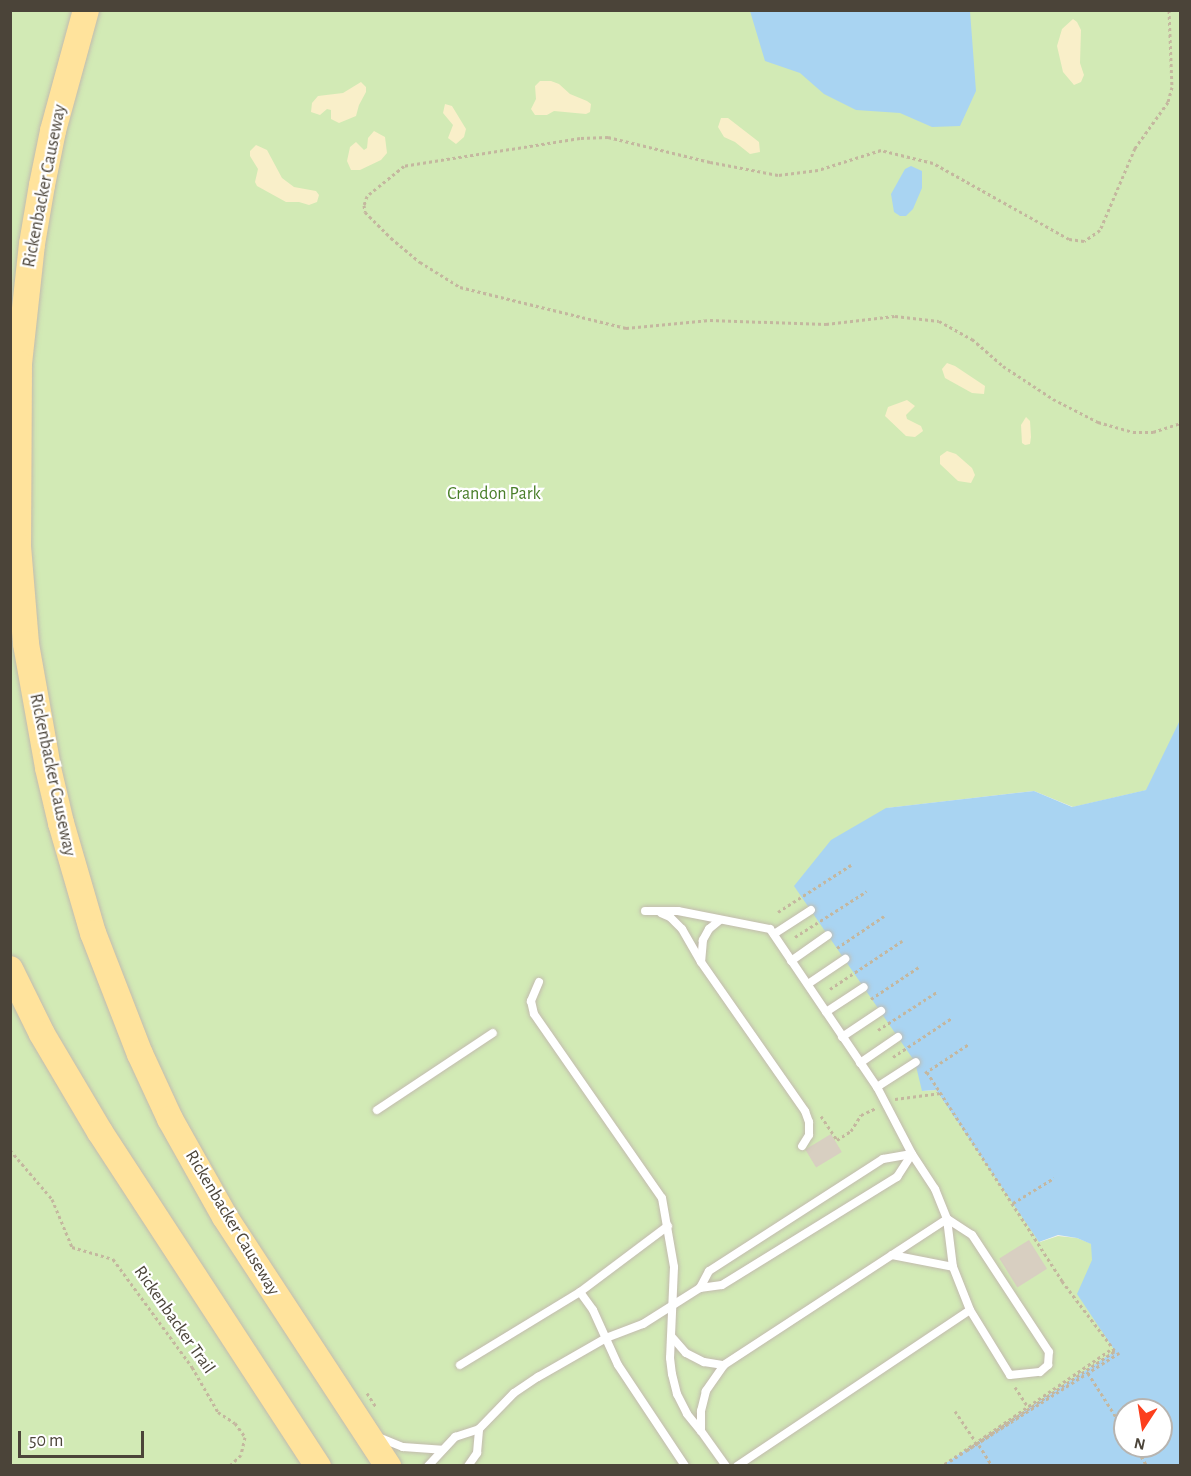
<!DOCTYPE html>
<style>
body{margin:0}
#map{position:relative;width:1191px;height:1476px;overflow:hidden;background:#f6f3ec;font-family:"Alegreya Sans",sans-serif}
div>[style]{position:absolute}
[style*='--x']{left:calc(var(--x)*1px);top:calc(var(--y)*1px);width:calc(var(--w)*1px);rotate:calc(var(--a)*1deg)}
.green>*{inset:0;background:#d2eab5}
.sand>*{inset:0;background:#f9efc9}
.water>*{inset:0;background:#a9d4f2}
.building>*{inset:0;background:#d8cfc1;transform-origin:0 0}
.path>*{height:3px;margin-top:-1.5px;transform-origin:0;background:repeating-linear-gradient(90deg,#c4b79f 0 3px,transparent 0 6px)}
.roads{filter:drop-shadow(0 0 2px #c2bbae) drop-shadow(0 0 2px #c2bbae)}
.service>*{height:8px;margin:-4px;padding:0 4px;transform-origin:4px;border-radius:4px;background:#fff}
.primary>*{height:26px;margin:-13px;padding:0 13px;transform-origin:13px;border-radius:13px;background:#ffe39c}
span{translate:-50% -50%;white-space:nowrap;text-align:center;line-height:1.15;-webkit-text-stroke:4.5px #fff;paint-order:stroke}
.street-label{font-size:18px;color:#4b4439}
.park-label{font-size:18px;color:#4a7f2a}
.frame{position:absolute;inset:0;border:12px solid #4b4439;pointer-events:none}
.north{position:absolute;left:1113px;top:1398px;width:60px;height:60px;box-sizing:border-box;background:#fff;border:2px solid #b7b4b0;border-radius:50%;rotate:192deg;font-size:16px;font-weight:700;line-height:24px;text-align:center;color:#4b4439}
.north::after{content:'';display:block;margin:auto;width:21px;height:27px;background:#fc3f1d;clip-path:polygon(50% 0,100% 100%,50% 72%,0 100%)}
.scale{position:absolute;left:18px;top:1431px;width:126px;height:27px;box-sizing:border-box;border:3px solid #4b4439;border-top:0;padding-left:8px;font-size:18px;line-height:21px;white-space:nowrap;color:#4b4439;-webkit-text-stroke:4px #fff;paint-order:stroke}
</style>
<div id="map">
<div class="green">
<div style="clip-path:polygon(10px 11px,1180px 11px,1180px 722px,1147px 790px,1073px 807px,1034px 791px,887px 808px,916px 1062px,923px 1091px,936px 1090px,1040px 1242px,1058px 1236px,1077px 1238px,1092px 1244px,1116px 1351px,943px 1465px,11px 1465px)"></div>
</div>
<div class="sand">
<div style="clip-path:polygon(1073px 19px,1077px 22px,1081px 30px,1080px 63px,1084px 75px,1081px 82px,1074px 85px,1063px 72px,1057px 46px,1062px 29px)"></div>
<div style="clip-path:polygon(551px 81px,559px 84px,570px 94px,587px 101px,591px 104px,590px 112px,586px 114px,554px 111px,547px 115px,535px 115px,531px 109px,536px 99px,535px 86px,540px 81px)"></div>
<div style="clip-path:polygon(361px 82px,366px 87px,366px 92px,359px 105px,356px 116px,339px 123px,331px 119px,331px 110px,327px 109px,320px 115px,311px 112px,312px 103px,318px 96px,343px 93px)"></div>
<div style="clip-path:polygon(445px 104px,452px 106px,466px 129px,464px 137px,456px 144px,448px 138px,453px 125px,443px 113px)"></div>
<div style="clip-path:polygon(721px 118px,728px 118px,759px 142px,760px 152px,750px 154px,735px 142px,724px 137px,718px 127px)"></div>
<div style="clip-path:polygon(374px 131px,385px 137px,387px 153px,381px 160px,360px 170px,351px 170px,347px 161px,350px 147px,356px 142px,364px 150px,367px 148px,368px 138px)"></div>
<div style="clip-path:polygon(256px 145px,267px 150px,282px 178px,294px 187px,316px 191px,319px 195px,317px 202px,309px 205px,299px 202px,286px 202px,257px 186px,255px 182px,258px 169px,250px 156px,250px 151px)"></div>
<div style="clip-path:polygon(947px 363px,955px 366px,985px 386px,984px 394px,972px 393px,945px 378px,942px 369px)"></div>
<div style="clip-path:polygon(907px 400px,915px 406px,906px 415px,907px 419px,921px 426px,923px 431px,915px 437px,906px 436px,885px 416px,888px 407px)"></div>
<div style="clip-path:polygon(1026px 417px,1030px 421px,1031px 437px,1030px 444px,1025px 445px,1022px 443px,1021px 425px)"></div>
<div style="clip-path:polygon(947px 451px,956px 454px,972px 468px,975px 475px,971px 483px,958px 481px,940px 464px,940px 456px)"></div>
</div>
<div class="water">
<div style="clip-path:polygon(750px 11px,970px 11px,976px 91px,960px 126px,932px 127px,900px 113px,856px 110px,824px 94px,800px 73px,765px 61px)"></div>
<div style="clip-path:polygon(911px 166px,922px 171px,922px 188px,913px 209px,906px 216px,900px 216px,894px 212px,891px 194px,905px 169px)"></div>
<div style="clip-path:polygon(evenodd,1180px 720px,1180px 1465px,943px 1465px,1115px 1351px,1077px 1294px,1092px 1260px,1091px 1244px,1077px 1238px,1058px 1235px,1039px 1242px,936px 1090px,922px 1091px,915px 1062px,794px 886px,831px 840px,886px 808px,1034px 791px,1072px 807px,1146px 790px,1180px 720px,1125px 1410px,1161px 1410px,1161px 1446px,1125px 1446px,1125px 1410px)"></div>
</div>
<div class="building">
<div style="left:831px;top:1134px;width:21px;height:30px;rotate:59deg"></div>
<div style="left:1029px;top:1240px;width:34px;height:35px;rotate:58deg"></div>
</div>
<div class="path">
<div style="--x:1169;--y:10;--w:77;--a:87.8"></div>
<div style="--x:1172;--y:87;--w:16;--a:105"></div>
<div style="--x:1168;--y:102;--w:57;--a:125.7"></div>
<div style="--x:1135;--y:148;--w:89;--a:113.1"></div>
<div style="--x:1100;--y:230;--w:19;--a:145"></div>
<div style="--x:1084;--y:241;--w:15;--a:-172"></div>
<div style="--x:1069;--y:239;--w:156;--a:-150.8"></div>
<div style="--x:933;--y:163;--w:54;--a:-166"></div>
<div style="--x:881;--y:150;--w:66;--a:162.4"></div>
<div style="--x:818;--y:170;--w:40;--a:172.9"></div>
<div style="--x:778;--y:175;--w:69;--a:-169.2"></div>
<div style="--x:710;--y:162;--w:105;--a:-166.2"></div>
<div style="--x:608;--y:137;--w:28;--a:178"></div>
<div style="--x:580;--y:138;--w:178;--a:171"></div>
<div style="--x:404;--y:166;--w:48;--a:141"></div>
<div style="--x:367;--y:196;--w:9;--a:108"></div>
<div style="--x:364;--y:205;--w:7;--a:82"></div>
<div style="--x:365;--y:212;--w:37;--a:45"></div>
<div style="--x:391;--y:238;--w:38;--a:40"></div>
<div style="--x:420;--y:262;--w:47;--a:32"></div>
<div style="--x:460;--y:287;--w:171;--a:13.9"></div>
<div style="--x:626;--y:328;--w:84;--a:-5.4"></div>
<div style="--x:710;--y:320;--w:116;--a:2"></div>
<div style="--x:826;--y:324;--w:69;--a:-6.6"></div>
<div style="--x:895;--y:316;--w:44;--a:6.5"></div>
<div style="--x:939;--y:321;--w:38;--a:29"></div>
<div style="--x:972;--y:339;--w:41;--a:41.1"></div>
<div style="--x:1003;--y:366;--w:60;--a:33.4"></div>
<div style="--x:1053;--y:399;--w:51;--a:27.1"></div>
<div style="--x:1098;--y:422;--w:36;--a:16"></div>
<div style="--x:1133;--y:432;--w:20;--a:0"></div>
<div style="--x:1153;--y:432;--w:28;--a:-18"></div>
<div style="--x:778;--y:912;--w:87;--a:-32.8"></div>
<div style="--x:795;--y:937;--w:85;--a:-32.6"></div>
<div style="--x:837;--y:948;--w:57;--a:-34.2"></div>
<div style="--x:830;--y:989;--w:87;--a:-33.7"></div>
<div style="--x:871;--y:999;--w:58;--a:-33.7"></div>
<div style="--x:878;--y:1030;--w:70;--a:-32.8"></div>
<div style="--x:893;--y:1057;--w:71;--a:-33.5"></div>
<div style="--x:927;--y:1072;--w:249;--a:57.1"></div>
<div style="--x:1062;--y:1281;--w:88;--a:52.9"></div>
<div style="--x:1115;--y:1351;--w:5;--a:-169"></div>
<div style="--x:1110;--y:1350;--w:204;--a:145.4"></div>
<div style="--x:925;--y:1073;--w:53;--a:-33.4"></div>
<div style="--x:895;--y:1099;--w:46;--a:-7.4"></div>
<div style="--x:821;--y:1116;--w:29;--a:56"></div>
<div style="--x:837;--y:1140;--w:17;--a:-33"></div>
<div style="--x:851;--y:1131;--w:19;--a:-58"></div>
<div style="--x:861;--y:1115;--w:17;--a:-25"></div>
<div style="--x:10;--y:1150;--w:65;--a:49.4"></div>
<div style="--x:52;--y:1199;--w:52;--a:67.4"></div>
<div style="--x:72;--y:1247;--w:43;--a:16.3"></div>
<div style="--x:113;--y:1259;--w:134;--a:53.8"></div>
<div style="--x:192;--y:1367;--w:52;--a:60"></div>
<div style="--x:218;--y:1412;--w:20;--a:33"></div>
<div style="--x:235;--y:1423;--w:17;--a:54"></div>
<div style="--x:245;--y:1437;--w:18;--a:103"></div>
<div style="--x:241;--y:1455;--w:16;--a:137"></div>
<div style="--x:1013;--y:1203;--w:48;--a:-31.4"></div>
<div style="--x:1088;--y:1373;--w:69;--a:57.5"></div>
<div style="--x:1015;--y:1387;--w:24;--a:57"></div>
<div style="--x:367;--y:1393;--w:17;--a:57"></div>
<div style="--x:955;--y:1411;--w:36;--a:56"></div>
<div style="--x:979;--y:1445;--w:25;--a:58"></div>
<div style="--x:1135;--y:1446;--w:23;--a:59"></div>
<div style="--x:967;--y:1450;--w:178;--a:-33.8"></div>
<div style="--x:950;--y:1461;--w:201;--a:-32.6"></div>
</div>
<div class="roads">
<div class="service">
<div style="--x:645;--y:911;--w:33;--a:0"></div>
<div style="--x:678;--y:911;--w:94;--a:11.1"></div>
<div style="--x:770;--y:929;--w:191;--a:55.9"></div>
<div style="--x:877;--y:1087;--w:76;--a:62.4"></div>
<div style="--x:912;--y:1154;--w:42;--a:56.7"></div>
<div style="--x:935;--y:1189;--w:32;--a:68"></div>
<div style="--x:947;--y:1219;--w:48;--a:82.9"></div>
<div style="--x:953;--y:1267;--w:46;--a:68.4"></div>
<div style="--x:970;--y:1310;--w:76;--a:58.4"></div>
<div style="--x:1010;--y:1375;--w:30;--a:-6"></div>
<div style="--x:1040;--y:1372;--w:11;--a:-41"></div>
<div style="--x:1048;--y:1365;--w:13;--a:-86"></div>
<div style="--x:1049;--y:1352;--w:140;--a:-123.3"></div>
<div style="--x:972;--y:1235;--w:30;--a:-147"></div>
<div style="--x:947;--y:1219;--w:267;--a:146.8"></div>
<div style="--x:724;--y:1365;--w:32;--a:125"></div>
<div style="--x:706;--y:1391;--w:21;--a:104"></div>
<div style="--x:701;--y:1411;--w:20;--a:90"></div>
<div style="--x:701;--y:1431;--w:43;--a:54.5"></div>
<div style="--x:661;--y:913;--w:10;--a:24"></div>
<div style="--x:670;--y:917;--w:17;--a:45"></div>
<div style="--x:682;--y:929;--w:38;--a:60"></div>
<div style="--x:720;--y:920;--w:14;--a:141"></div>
<div style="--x:709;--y:929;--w:13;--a:119"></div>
<div style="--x:703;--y:940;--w:22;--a:95"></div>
<div style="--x:701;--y:962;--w:182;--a:55.1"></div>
<div style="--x:805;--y:1111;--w:12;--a:70"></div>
<div style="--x:809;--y:1122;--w:13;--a:90"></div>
<div style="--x:809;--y:1135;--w:13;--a:122"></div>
<div style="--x:774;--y:934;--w:44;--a:-33"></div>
<div style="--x:791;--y:961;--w:45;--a:-35.1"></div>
<div style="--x:539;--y:982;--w:21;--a:113"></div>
<div style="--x:531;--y:1001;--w:13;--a:77"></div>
<div style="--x:534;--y:1014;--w:224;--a:55.2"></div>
<div style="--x:662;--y:1198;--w:70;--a:80.1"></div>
<div style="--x:674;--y:1267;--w:91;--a:92.5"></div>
<div style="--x:670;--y:1358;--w:16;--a:83"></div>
<div style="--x:672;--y:1374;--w:21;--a:76"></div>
<div style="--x:677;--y:1394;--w:22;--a:63"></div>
<div style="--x:687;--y:1414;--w:22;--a:51"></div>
<div style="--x:808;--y:984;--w:45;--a:-34"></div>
<div style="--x:826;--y:1012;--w:45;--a:-33.3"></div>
<div style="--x:842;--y:1037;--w:47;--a:-33.7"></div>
<div style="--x:860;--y:1063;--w:46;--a:-34.4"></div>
<div style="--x:877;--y:1087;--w:46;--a:-32.7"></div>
<div style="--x:377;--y:1110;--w:139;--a:-33.6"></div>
<div style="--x:892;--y:1255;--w:62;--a:11.1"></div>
<div style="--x:700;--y:1288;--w:19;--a:-62"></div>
<div style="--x:709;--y:1271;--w:207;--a:-32.8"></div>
<div style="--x:883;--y:1159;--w:29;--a:-10"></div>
<div style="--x:580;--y:1292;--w:22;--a:54"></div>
<div style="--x:593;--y:1310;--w:60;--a:65.6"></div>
<div style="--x:618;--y:1365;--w:121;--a:56.4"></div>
<div style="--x:672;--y:1337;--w:21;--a:49"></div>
<div style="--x:686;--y:1353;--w:20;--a:27"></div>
<div style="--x:704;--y:1362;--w:20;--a:9"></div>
<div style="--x:460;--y:1365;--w:140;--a:-31.3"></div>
<div style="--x:580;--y:1292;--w:110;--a:-36.9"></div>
<div style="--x:378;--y:1437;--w:27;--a:22"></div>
<div style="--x:403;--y:1447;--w:39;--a:4"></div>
<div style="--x:428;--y:1466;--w:40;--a:-47"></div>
<div style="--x:455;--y:1437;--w:25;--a:-18"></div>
<div style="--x:479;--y:1429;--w:50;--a:-45.8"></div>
<div style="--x:514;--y:1393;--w:29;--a:-34"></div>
<div style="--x:538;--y:1377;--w:78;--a:-29.8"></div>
<div style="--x:606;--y:1338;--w:40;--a:-21"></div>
<div style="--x:643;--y:1324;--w:67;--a:-32.3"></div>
<div style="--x:700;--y:1288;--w:22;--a:-8"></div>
<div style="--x:722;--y:1285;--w:206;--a:-31.7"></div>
<div style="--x:897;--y:1177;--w:27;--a:-57"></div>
<div style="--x:468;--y:1466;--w:16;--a:-55"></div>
<div style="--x:477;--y:1453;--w:24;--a:-85"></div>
<div style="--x:737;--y:1466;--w:280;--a:-33.8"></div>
</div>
<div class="primary">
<div style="--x:86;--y:10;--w:125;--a:105.3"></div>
<div style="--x:53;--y:131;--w:55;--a:101.5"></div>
<div style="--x:42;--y:185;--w:60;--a:99.6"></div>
<div style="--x:32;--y:244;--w:121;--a:96.2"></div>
<div style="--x:19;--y:364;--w:182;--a:90.3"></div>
<div style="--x:18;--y:546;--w:98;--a:85.3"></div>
<div style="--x:26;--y:644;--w:126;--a:79.9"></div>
<div style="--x:48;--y:768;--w:57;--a:76.7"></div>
<div style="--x:61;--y:823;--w:115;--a:73.8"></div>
<div style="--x:93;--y:933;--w:130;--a:68.8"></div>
<div style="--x:140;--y:1054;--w:72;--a:65.2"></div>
<div style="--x:170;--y:1119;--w:112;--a:60.7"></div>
<div style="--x:225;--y:1217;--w:298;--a:56.8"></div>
<div style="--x:10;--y:969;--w:72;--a:63.8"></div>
<div style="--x:42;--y:1034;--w:114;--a:59.4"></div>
<div style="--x:100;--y:1132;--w:399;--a:56.9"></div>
</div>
</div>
<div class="street-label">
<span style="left:45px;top:186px;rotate:-79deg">Rickenbacker Causeway</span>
<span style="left:52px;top:775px;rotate:78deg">Rickenbacker Causeway</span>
<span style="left:232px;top:1223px;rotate:59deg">Rickenbacker Causeway</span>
<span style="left:174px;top:1320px;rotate:55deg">Rickenbacker Trail</span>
</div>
<div class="park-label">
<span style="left:494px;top:494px">Crandon Park</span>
</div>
<div class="frame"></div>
<div class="north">N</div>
<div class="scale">50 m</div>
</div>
